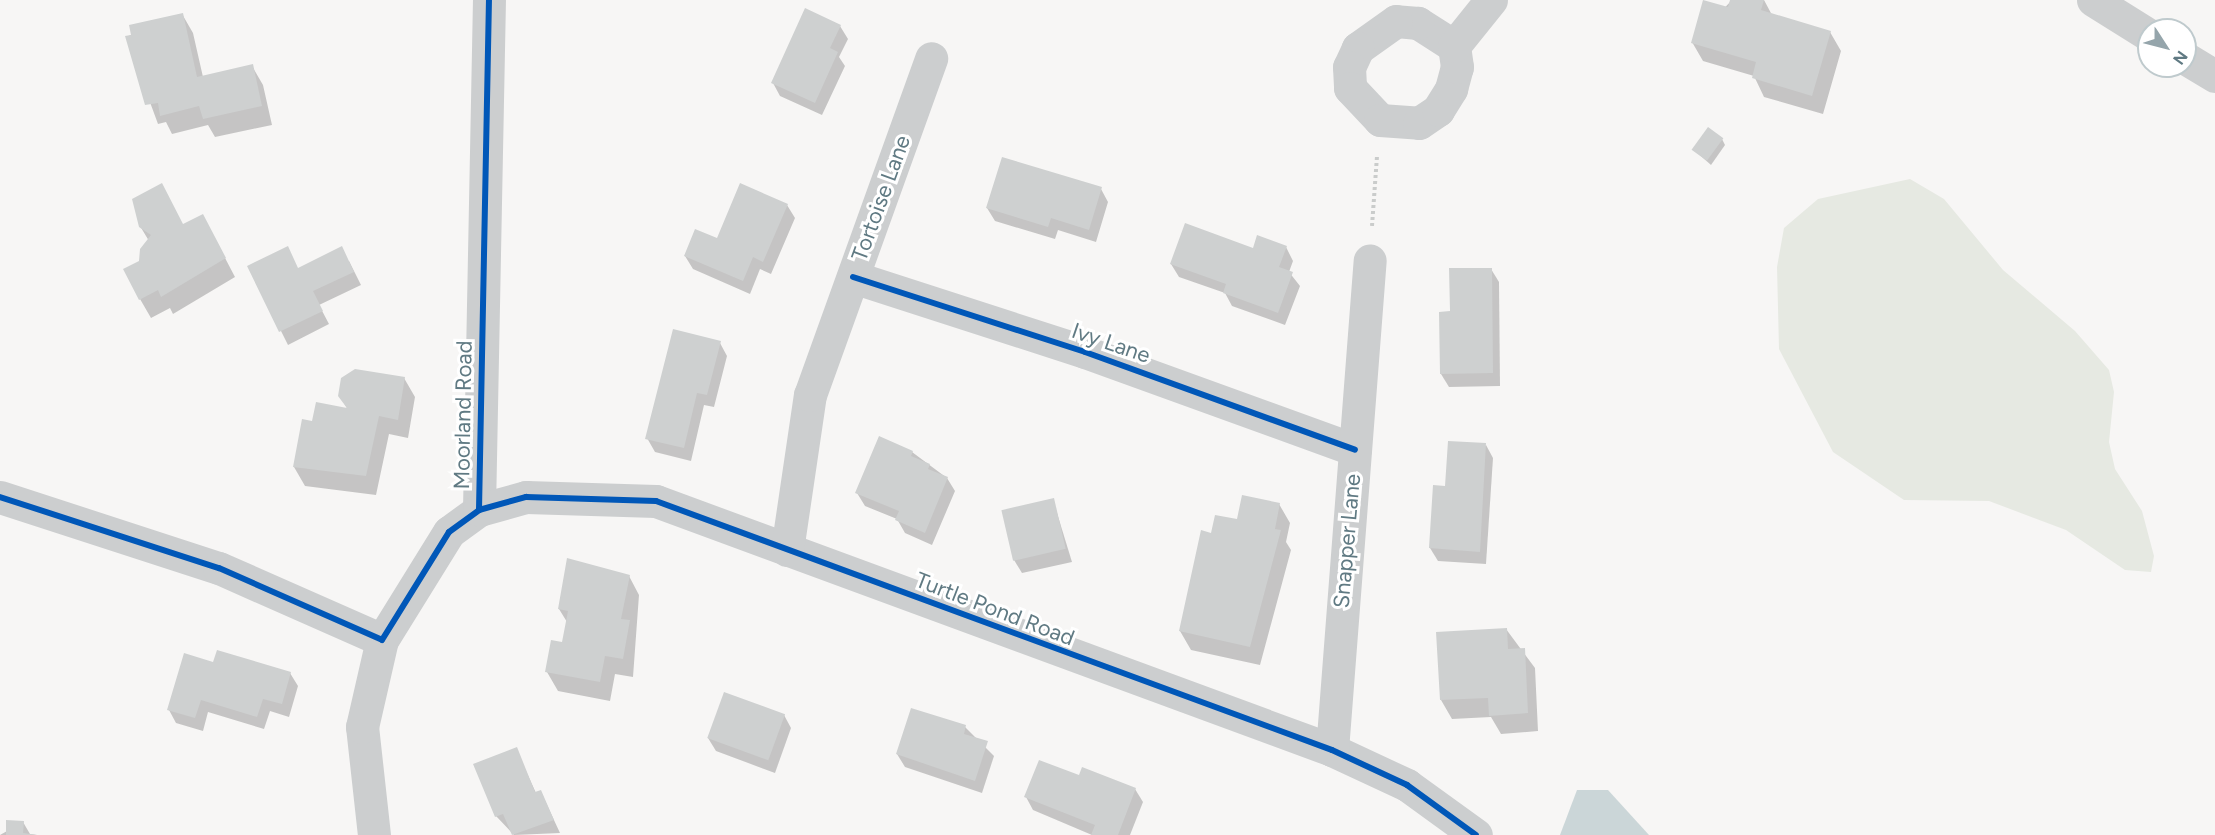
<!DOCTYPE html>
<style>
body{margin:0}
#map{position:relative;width:2215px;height:835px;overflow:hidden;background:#f7f6f5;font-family:Figtree,sans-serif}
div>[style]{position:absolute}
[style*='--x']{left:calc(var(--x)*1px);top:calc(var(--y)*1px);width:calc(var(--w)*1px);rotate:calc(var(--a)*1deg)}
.green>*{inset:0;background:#e6e9e2}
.water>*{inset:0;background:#cbd6d8}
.shadow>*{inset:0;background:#0003}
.building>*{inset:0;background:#ced0d0;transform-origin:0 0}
.path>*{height:4px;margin-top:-2px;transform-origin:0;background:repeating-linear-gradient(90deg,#cacccb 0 3px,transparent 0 6px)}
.minor>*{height:33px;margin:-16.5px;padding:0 16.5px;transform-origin:16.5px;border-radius:16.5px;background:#cccecf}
.cycleway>*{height:6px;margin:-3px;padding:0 3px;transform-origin:3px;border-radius:3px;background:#0057b8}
span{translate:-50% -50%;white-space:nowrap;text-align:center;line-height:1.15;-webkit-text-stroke:6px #fff;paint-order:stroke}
.street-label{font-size:22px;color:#607a83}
.north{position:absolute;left:2137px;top:18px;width:60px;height:60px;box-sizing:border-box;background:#fff;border:2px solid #bfcacd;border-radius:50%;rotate:126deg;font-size:16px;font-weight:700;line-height:24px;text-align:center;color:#607a83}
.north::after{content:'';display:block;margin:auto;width:21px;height:27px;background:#95a5ab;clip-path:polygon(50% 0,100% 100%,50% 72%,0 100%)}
</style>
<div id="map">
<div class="green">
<div style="clip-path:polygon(1910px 179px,1944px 199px,2003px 270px,2075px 331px,2109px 370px,2114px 392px,2109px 442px,2115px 469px,2142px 511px,2154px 556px,2151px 572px,2125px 570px,2066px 530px,1989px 501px,1904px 500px,1833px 452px,1779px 349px,1777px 267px,1784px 228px,1818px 199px)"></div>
</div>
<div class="water">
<div style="clip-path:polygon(1577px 790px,1608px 790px,1649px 835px,1560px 835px)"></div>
</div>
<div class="shadow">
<div style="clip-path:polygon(1732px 0,1764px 0,1772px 15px,1830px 32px,1841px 51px,1823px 114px,1764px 97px,1754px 76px,1703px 61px,1692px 42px)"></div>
<div style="clip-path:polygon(182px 14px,193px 33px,203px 77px,252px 66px,263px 85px,272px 125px,215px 137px,208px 125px,172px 134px,166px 122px,158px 124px,126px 37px)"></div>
<div style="clip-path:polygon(840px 26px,848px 39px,839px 57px,845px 66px,822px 115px,780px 96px,773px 83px)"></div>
<div style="clip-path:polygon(1722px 139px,1725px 145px,1711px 165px,1694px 150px)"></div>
<div style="clip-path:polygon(1101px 189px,1108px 202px,1096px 242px,1058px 230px,1055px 239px,995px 221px,987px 208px)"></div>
<div style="clip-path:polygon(787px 205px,795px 218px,771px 274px,760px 269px,750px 294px,693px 269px,685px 256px)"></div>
<div style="clip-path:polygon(140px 226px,184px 226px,213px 235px,235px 277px,173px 314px,170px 308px,151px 318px,140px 299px,140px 262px,149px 241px)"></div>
<div style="clip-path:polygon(1286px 247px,1293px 261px,1289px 272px,1300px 286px,1285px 325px,1232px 306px,1225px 293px,1179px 277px,1171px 264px)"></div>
<div style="clip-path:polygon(349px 261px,361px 285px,319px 305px,329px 324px,288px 345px,249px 267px,299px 269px)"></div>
<div style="clip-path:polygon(1491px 269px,1499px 282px,1500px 386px,1449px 387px,1441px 374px,1452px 313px)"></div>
<div style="clip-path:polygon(720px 343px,727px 356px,714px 407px,704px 405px,691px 461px,655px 452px,647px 438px)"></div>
<div style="clip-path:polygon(404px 378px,415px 397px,408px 438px,389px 434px,376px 495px,305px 486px,294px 467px,303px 421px,313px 423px,348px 410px,340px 396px)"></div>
<div style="clip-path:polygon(1486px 445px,1493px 458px,1486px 564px,1438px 561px,1430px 548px,1447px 488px)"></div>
<div style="clip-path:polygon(912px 452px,947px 478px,955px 491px,932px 545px,905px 533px,897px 519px,865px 506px,857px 493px)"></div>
<div style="clip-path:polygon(1053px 500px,1072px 562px,1022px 573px,1014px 560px)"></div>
<div style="clip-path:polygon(1279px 504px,1290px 523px,1286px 542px,1291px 550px,1260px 665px,1191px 650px,1180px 631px,1212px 535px)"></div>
<div style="clip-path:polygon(629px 576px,639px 595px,633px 677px,615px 674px,610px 701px,558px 691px,547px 672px,564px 643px,567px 622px,559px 609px)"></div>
<div style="clip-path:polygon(1506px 629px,1535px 668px,1538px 731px,1501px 734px,1491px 717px,1452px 719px,1441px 700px)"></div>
<div style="clip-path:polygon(214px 664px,290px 673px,298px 686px,289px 717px,270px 711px,264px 729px,208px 712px,203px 731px,176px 723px,169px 710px)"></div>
<div style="clip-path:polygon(784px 715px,791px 728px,775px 773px,716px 751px,708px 738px)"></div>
<div style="clip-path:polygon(965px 727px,994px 756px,982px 793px,905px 767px,897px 754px)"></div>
<div style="clip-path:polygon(516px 749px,536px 793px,541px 792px,560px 833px,514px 835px,496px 816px)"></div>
<div style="clip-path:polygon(1080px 777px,1135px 789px,1143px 802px,1130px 835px,1092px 835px,1033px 810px,1026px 797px)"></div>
<div style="clip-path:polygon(23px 822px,30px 834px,37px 835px,0 835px)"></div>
</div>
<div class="building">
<div style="clip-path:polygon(1703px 0,1728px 7px,1730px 0,1764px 0,1761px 10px,1831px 31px,1812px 96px,1752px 78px,1756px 62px,1691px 43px)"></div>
<div style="clip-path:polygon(805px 8px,841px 25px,830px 48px,838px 52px,815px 103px,771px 83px)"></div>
<div style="clip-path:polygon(183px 13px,197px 77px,253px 64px,262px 106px,203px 119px,199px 106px,160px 116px,158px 103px,145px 105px,125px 36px,131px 35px,129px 25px)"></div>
<div style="left:1708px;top:127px;width:19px;height:28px;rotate:36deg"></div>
<div style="clip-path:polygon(1002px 157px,1102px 187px,1089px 230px,1051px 218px,1048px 227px,986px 208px)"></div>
<div style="clip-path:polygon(162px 183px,183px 224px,203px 214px,226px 258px,161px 297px,158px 290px,139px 300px,123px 269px,139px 261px,140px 249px,151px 235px,139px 227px,132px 199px)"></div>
<div style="clip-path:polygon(740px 183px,788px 204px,763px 262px,753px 257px,743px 281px,684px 256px,695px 229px,717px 238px)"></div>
<div style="clip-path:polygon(1185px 223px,1253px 248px,1257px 235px,1287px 246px,1279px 267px,1293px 272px,1278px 313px,1223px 293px,1226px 284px,1170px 264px)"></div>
<div style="clip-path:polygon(288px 246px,298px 268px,342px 246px,354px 272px,313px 291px,323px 311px,279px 332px,247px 266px)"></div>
<div style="clip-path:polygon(1449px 268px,1492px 268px,1493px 373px,1440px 374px,1439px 312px,1450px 311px)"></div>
<div style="clip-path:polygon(673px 329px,721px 341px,707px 395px,697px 393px,684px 448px,645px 439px)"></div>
<div style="clip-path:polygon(355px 369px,405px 377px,398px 420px,379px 416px,366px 476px,293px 467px,302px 419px,312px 421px,316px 402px,347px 408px,338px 396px,341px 378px)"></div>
<div style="clip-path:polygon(879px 436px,913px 451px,911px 456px,930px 464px,928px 469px,948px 477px,925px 533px,895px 520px,899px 511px,855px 493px)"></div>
<div style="clip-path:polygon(1448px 441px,1486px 443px,1480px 552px,1429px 548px,1433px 485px,1445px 486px)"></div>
<div style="clip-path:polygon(1242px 495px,1280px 503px,1275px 529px,1281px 530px,1250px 647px,1179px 631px,1201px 530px,1211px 533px,1215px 515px,1237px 519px)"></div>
<div style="left:1054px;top:498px;width:52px;height:54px;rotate:77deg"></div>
<div style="clip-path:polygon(567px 558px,630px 575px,621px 619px,630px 620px,623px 659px,605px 656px,600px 682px,545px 672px,551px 640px,562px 642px,568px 611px,558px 609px)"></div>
<div style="clip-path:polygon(1507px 628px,1508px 649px,1525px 648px,1528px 713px,1489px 716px,1488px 698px,1440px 700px,1436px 632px)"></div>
<div style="clip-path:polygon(217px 650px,291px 672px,282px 704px,263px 699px,257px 717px,201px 700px,195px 718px,167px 710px,184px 653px,213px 662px)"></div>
<div style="left:724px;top:692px;width:65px;height:49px;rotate:20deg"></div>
<div style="clip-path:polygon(911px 708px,966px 725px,964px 734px,988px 741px,975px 781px,896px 754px)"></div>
<div style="clip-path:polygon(517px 747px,535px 792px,541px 790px,554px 820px,512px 835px,503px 814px,495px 817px,473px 764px)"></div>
<div style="clip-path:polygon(1039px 760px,1079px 775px,1082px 767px,1136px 788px,1118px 835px,1091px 835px,1095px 825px,1024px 797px)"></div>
<div style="clip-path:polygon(6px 820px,24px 821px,23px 833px,37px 835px,6px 835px)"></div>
</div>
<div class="path">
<div style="--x:1372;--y:226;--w:70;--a:-85.9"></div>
</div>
<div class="minor">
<div style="--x:2093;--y:0;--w:66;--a:32"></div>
<div style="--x:1454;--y:46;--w:43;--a:-147.4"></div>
<div style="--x:1418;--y:23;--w:22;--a:-175"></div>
<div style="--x:1396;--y:21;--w:47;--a:144.6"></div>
<div style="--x:1358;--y:48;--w:21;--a:115"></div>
<div style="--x:1349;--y:67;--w:21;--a:87"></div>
<div style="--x:1350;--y:88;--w:44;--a:46.8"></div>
<div style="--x:1380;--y:120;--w:39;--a:4"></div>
<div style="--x:1419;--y:123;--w:23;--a:-34"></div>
<div style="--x:1438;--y:110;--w:25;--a:-58"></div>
<div style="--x:1451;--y:89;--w:23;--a:-75"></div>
<div style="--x:1457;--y:67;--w:21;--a:-98"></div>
<div style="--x:1454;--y:46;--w:59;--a:-51.2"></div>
<div style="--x:2185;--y:58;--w:35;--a:31"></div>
<div style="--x:853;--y:277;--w:244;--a:17.9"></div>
<div style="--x:1085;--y:352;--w:287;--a:19.9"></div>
<div style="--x:0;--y:497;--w:230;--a:18"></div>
<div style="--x:219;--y:568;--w:178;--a:23.8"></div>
<div style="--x:382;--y:640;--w:127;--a:-58.2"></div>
<div style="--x:449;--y:532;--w:37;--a:-36"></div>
<div style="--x:479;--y:510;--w:510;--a:-88.88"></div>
<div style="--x:479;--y:510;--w:49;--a:-15.5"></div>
<div style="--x:526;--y:497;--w:130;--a:1.8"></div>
<div style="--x:656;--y:501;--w:720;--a:20.22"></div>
<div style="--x:1332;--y:750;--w:83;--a:25"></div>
<div style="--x:1407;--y:785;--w:85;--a:35.9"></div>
<div style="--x:787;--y:550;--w:157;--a:-81.6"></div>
<div style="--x:810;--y:395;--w:358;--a:-70.2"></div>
<div style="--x:1332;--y:750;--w:491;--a:-85.6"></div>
<div style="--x:374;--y:835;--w:109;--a:-96.3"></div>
<div style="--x:362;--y:727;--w:89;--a:-77.1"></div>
</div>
<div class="cycleway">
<div style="--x:853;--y:277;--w:244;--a:17.9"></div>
<div style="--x:1085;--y:352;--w:287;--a:19.9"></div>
<div style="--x:0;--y:497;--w:230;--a:18"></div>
<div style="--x:219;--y:568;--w:178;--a:23.8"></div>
<div style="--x:382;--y:640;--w:127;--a:-58.2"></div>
<div style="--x:449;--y:532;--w:37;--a:-36"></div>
<div style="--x:479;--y:510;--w:510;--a:-88.88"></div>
<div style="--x:479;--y:510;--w:49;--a:-15.5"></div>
<div style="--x:526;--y:497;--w:130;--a:1.8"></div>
<div style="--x:656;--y:501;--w:720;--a:20.22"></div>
<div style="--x:1332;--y:750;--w:83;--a:25"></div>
<div style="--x:1407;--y:785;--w:85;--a:35.9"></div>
</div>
<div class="street-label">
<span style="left:881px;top:198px;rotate:-70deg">Tortoise Lane</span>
<span style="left:1111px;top:343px;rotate:19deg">Ivy Lane</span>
<span style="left:463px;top:415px;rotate:-89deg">Moorland Road</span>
<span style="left:1347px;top:541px;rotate:-85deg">Snapper Lane</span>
<span style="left:995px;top:609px;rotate:21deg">Turtle Pond Road</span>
</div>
<div class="north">N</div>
</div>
